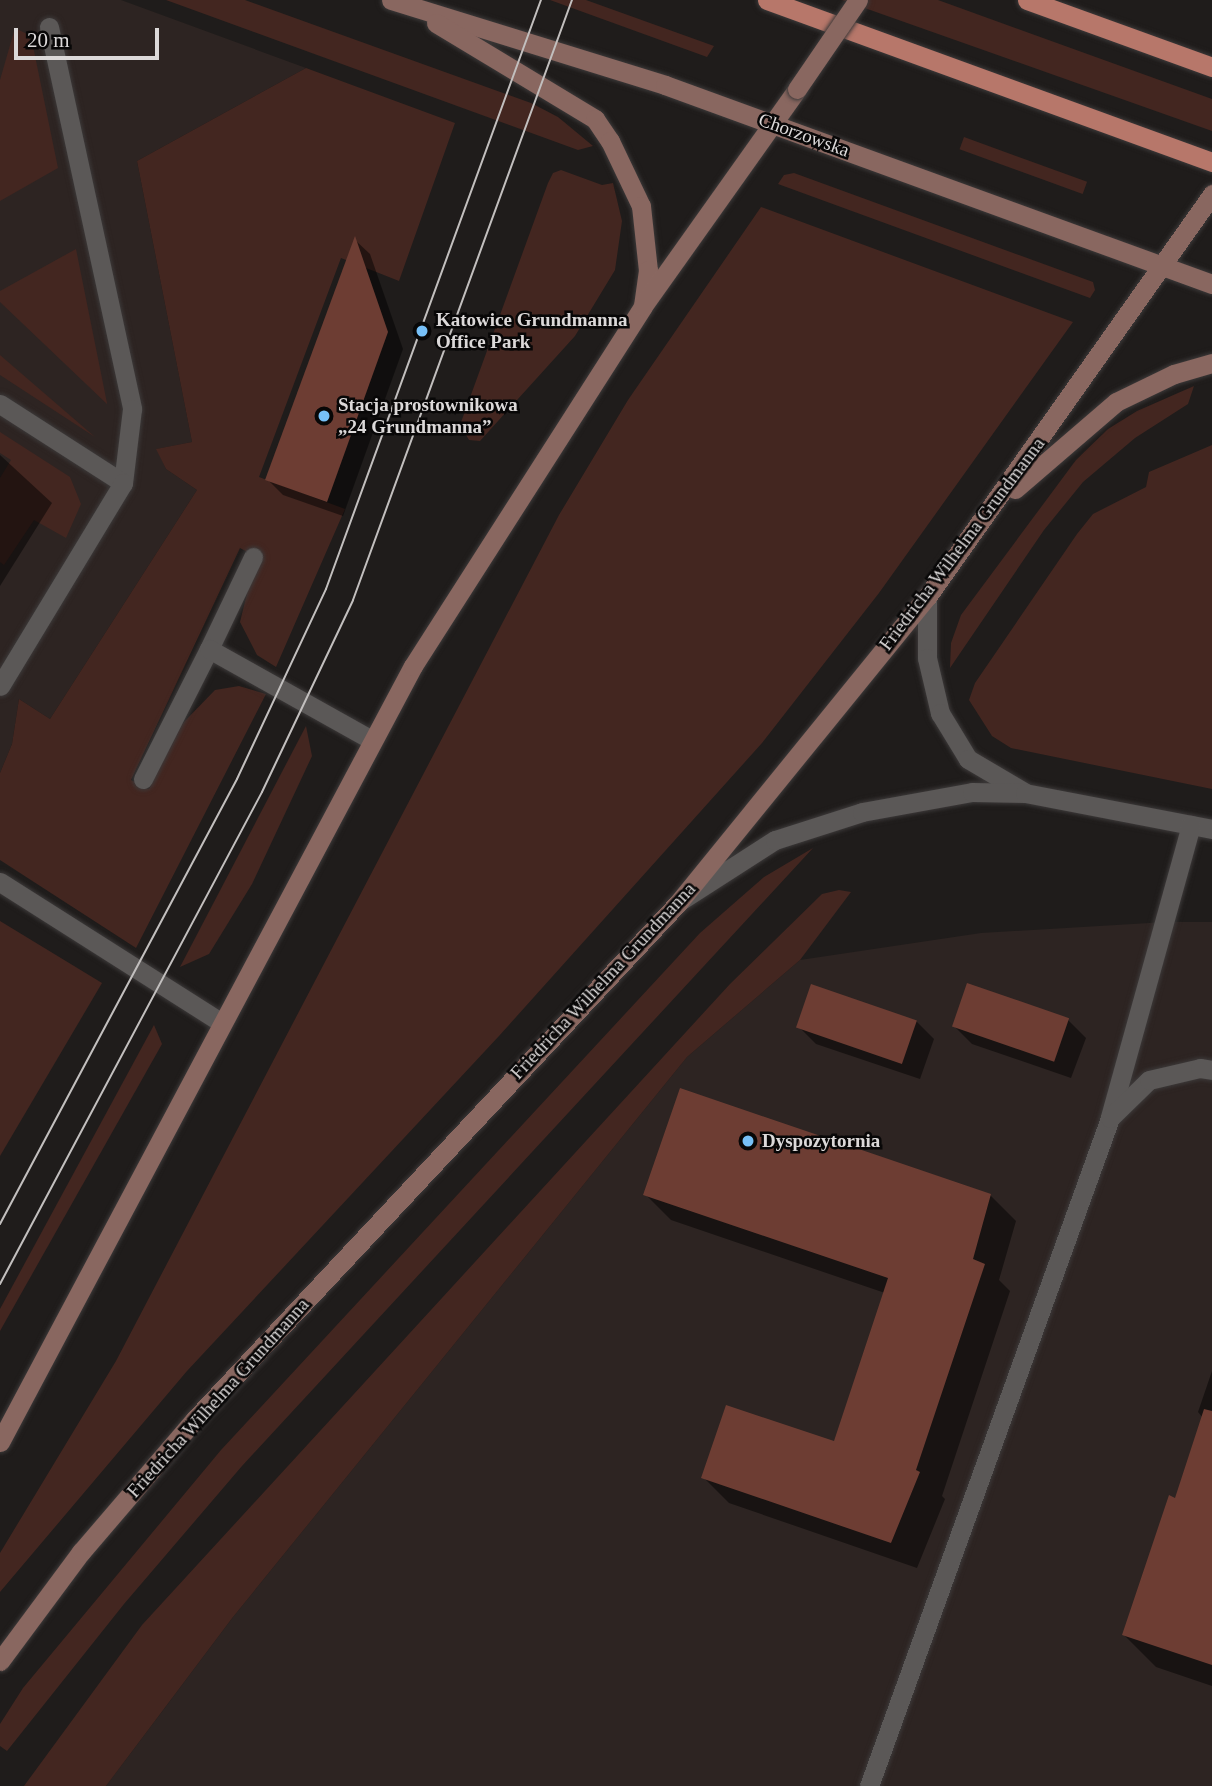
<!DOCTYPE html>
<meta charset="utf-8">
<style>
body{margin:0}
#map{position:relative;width:1212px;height:1786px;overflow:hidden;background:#1f1c1b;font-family:Georgia,serif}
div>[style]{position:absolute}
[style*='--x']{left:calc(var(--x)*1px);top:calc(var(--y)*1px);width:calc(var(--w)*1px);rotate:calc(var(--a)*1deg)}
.built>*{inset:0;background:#2d2422}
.green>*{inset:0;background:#432620;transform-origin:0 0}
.shadow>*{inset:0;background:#0007}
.building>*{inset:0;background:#6d3d33;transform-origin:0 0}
.roads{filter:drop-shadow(0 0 2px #3c3939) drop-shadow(0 0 2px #3c3939)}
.service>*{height:19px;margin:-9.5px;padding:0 9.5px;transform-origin:9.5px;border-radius:9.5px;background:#5b5857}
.secondary>*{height:19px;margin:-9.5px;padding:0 9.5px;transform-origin:9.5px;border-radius:9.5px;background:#896760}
.primary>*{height:19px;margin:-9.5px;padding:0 9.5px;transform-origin:9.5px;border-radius:9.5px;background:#b7776a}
.tram>*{height:2px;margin:-1px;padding:0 1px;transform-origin:1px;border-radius:1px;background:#c2bfbe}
.bridges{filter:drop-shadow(0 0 2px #3c3939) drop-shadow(0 0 2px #3c3939)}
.secondary-bridge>*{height:19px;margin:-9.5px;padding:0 9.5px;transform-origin:9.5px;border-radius:9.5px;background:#896760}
.dots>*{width:19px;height:19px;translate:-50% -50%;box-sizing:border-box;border:4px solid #080707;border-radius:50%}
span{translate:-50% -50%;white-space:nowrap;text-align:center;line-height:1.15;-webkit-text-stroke:5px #080707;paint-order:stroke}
.street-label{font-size:19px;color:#dcd9d9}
.poi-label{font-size:19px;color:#dcd9d9;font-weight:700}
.left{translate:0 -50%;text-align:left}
.scale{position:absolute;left:14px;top:28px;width:145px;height:32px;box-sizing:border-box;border:4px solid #dcd9d9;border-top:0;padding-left:9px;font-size:21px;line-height:24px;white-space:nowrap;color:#dcd9d9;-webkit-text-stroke:5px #080707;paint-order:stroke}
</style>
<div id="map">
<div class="built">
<div style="clip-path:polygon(0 0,121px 0,306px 68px,137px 161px,192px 442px,157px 449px,166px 469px,197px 490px,50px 719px,19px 699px,12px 744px,0 773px)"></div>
<div style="clip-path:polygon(1166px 922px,1212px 922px,1212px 1786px,106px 1786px,233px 1617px,687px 1057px,800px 960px,981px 933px)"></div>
</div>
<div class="green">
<div style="clip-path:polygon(166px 0,245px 0,531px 103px,558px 117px,593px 146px,578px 150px)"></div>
<div style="clip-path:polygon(550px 0,586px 0,714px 46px,707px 57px)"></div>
<div style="clip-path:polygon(842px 0,938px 0,1212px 99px,1212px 131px)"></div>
<div style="clip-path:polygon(15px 28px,27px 34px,33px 46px,58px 168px,0 201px,0 80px)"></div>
<div style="clip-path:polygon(306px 68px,455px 123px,399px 281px,341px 258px,259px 477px,345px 509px,276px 667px,257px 655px,240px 622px,249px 585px,262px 560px,240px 548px,131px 780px,149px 789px,182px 724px,215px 690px,239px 686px,266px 694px,136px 948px,0 860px,0 773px,12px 744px,19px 699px,50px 719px,197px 490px,166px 469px,156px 449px,192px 442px,137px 161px)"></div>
<div style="left:964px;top:137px;width:131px;height:13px;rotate:20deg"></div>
<div style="clip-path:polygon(561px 170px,602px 185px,613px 183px,622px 221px,615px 270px,575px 336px,480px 441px,469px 440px,460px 425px,548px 183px,553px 173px)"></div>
<div style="clip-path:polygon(794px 173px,1093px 282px,1095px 290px,1090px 298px,778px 184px,784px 175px)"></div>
<div style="clip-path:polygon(761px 207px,1073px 322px,879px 593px,762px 743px,499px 1036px,187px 1371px,0 1592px,0 1553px,116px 1361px,559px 515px,628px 400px)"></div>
<div style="clip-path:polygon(76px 249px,107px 403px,107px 404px,0 302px,0 291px)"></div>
<div style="clip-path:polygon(0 355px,95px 437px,0 375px)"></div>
<div style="clip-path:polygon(1194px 386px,1188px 404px,1135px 438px,1083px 482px,1044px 530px,950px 668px,951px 643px,961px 615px,1076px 460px,1108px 429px,1137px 411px)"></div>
<div style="clip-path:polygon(0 432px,70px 477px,81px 504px,66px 538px,34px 520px,4px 565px,0 562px,0 478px,11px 460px,0 453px)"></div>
<div style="clip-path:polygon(1212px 445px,1212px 789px,1011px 748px,992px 736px,969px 700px,975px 683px,1077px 534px,1093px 514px,1146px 487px,1149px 472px)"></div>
<div style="clip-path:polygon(306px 726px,312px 756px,252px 884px,209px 954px,180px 967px)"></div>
<div style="clip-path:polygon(813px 848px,242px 1466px,124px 1604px,7px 1751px,0 1746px,0 1724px,23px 1688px,221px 1450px,700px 933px,764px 877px)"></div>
<div style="clip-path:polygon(839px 890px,851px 892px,800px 960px,687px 1057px,233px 1617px,106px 1786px,24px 1786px,142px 1625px,730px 984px,822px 894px)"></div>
<div style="clip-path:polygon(0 921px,102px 983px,0 1156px)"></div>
<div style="clip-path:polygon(154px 1025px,162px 1044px,0 1331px,0 1309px)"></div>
</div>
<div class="shadow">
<div style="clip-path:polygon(355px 240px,370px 254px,403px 349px,343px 516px,283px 495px,267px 479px)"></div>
<div style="clip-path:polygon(0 455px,52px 503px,0 586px)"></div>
<div style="clip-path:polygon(1068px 1020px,1086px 1038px,1071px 1078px,972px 1044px,954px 1026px)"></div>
<div style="clip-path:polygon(916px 1021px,934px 1039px,920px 1079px,816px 1044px,798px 1026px)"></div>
<div style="clip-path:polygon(645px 1194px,990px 1195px,1016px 1221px,999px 1280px,1010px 1291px,942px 1496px,945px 1499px,917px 1568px,729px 1503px,703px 1477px,835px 1444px,885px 1293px,671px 1220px)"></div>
<div style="clip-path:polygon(1212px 1371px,1212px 1686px,1156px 1667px,1124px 1635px,1176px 1501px,1203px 1418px,1198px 1412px)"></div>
</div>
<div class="building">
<div style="clip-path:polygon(355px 236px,388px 332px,327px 502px,265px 480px)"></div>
<div style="left:967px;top:983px;width:108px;height:46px;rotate:19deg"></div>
<div style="left:811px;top:984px;width:112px;height:46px;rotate:19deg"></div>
<div style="clip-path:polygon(680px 1088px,991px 1194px,973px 1259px,985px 1264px,916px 1470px,920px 1472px,891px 1543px,701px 1478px,726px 1405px,834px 1441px,888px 1278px,643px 1195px)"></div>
<div style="clip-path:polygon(1204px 1409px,1212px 1411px,1212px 1665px,1122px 1635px,1169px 1495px,1175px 1498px)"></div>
</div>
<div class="roads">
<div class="service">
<div style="--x:49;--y:27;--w:391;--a:77.7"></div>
<div style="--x:132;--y:409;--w:75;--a:96.9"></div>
<div style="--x:0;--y:404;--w:146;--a:32.7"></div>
<div style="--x:123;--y:483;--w:237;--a:121.2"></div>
<div style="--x:927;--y:597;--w:61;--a:90"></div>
<div style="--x:927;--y:658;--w:57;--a:76.7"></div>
<div style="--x:940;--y:713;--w:54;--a:58.7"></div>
<div style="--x:968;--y:759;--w:65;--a:30.5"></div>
<div style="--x:209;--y:649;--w:102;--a:-64.4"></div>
<div style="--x:143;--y:779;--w:146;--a:-63.1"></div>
<div style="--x:209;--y:649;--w:187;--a:29.2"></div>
<div style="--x:0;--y:882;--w:263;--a:32.4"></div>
<div style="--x:683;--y:899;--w:109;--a:-32.7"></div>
<div style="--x:775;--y:840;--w:91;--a:-17.8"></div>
<div style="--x:862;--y:812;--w:112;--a:-10.3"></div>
<div style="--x:972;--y:792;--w:53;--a:1.1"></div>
<div style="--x:1025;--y:793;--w:190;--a:10.9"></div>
<div style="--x:1110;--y:1117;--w:303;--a:-74.5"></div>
<div style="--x:869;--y:1786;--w:710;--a:-70.16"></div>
<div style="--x:1110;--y:1118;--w:54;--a:-44.3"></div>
<div style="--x:1149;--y:1080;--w:52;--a:-13.2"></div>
<div style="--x:1200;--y:1068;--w:12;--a:9"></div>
</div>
<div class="secondary">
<div style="--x:391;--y:0;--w:287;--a:17.2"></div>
<div style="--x:665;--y:85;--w:582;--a:19.99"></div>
<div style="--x:436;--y:23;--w:186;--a:31.1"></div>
<div style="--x:595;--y:119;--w:27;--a:56"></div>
<div style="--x:610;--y:141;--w:72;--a:64.5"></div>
<div style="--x:641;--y:206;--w:64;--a:83.8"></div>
<div style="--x:648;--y:270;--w:34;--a:98"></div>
<div style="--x:1015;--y:489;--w:133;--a:-40.7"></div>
<div style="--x:1116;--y:402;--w:64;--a:-25.8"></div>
<div style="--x:1174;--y:374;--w:40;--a:-16"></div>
<div style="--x:0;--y:1442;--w:879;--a:-61.98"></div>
<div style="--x:413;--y:666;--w:427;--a:-57.4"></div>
<div style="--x:643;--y:306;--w:266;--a:-54.6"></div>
<div style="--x:0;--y:1661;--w:136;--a:-53.4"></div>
<div style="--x:81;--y:1552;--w:175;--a:-49.4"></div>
<div style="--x:195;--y:1419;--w:707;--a:-46.89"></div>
<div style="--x:678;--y:903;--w:395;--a:-50.9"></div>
<div style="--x:927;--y:597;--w:494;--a:-54.7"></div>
</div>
<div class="primary">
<div style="--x:767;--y:0;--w:474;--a:20"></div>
<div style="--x:1027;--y:0;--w:197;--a:19.9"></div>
</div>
</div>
<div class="tram">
<div style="--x:0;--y:1224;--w:504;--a:-61.96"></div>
<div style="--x:237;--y:779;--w:210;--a:-64.9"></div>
<div style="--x:326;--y:589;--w:627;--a:-69.95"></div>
<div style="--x:0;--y:1284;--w:557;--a:-61.96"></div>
<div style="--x:262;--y:792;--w:212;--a:-64.6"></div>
<div style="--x:353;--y:600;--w:639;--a:-69.95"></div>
</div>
<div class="bridges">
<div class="secondary-bridge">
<div style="--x:797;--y:89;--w:108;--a:-55.6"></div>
</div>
</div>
<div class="dots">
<div style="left:422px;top:331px;background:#77c0f7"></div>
<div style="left:324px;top:416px;background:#77c0f7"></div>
<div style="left:748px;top:1141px;background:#77c0f7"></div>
</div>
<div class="street-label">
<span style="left:804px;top:135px;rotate:20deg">Chorzowska</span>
<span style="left:962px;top:544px;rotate:-53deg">Friedricha Wilhelma Grundmanna</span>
<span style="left:603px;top:981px;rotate:-47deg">Friedricha Wilhelma Grundmanna</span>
<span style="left:218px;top:1398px;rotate:-48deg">Friedricha Wilhelma Grundmanna</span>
</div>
<div class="poi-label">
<span class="left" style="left:436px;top:331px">Katowice Grundmanna<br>Office Park</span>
<span class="left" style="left:338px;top:416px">Stacja prostownikowa<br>„24 Grundmanna”</span>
<span class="left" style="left:762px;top:1141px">Dyspozytornia</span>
</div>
<div class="scale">20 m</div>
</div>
